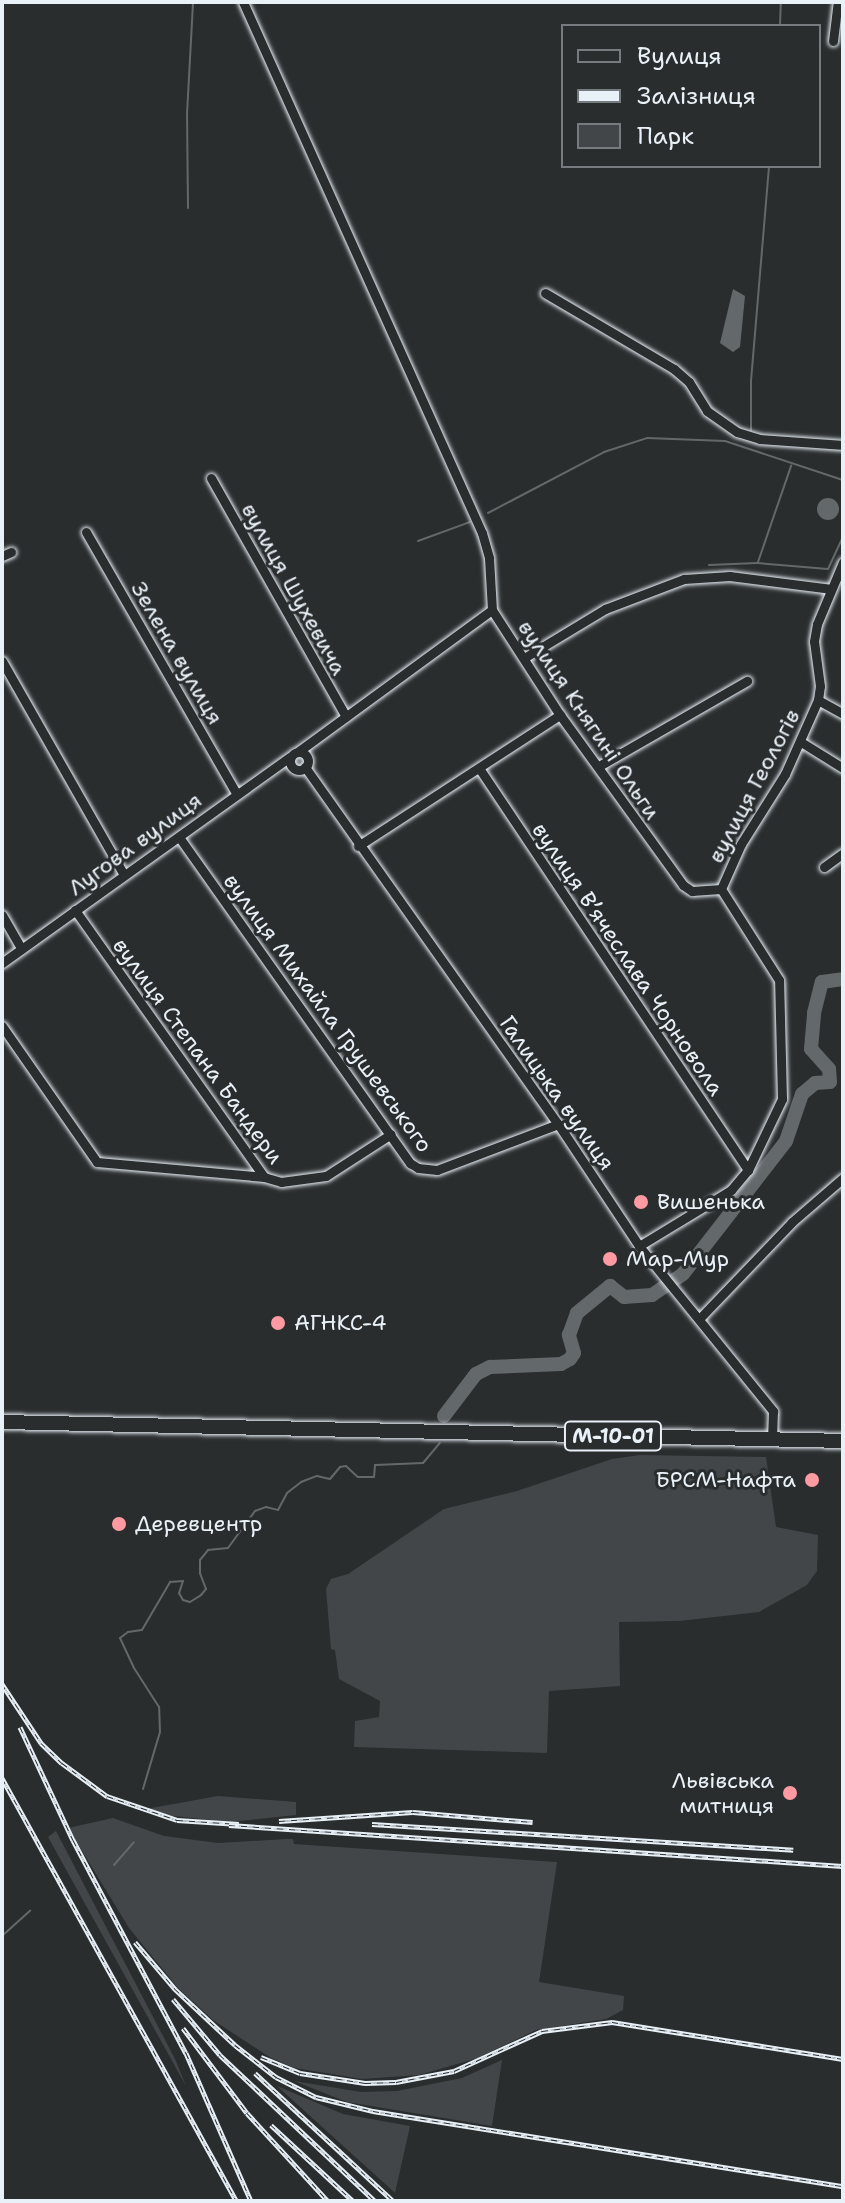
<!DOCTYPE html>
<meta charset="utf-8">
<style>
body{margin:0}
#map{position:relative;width:845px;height:2203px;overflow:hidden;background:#2a2d2e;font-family:"Shantell Sans",sans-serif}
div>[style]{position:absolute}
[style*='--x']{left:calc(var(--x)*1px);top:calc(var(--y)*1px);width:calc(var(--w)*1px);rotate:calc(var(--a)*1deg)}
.green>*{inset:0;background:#424648}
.water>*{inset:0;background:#63686b}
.round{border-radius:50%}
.stream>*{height:2px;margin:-1px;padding:0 1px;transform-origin:1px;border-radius:1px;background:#63686b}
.river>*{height:14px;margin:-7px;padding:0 7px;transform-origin:7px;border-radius:7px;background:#63686b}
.roads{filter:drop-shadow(0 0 2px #e8f1f8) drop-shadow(0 0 2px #e8f1f8)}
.minor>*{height:9px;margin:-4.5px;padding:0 4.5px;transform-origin:4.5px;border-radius:4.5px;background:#2a2d2e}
.minor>.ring{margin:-4.5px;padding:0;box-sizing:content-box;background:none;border:9px solid #2a2d2e;border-radius:50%}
.highway>*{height:14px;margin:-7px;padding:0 7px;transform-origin:7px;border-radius:7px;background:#2a2d2e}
.rail>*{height:5px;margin-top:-2.5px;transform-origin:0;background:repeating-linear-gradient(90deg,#2a2d2e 0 6px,#e8f1f8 0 12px);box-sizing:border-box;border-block:2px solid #e8f1f8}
.dots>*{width:22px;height:22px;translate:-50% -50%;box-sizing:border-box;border:4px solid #2a2d2e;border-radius:50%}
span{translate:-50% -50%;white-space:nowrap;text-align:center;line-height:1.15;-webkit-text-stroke:6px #2a2d2e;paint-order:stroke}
.shield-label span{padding:2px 6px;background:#2a2d2e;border:2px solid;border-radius:6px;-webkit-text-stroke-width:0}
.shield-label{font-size:20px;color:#e8f1f8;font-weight:700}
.street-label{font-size:22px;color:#e8f1f8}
.poi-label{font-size:22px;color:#e8f1f8}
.left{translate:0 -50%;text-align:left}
.right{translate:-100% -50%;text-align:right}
.frame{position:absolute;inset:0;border:4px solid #e8f1f8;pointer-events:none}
.legend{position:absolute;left:561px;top:24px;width:260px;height:144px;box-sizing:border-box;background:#2a2d2e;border:2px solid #767b7f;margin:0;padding:10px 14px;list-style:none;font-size:24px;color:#e8f1f8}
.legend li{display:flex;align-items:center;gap:16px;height:40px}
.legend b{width:40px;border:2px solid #767b7f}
</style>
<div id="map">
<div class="green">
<div style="clip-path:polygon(640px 1455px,766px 1457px,776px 1527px,818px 1535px,817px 1571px,807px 1585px,759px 1612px,679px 1621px,619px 1622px,620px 1686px,549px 1691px,547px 1753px,354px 1747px,355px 1721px,379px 1717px,380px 1701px,339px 1679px,335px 1650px,331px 1649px,326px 1589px,331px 1579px,348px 1574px,444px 1509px,517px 1491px,612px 1459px)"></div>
<div style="clip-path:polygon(218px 1796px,296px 1802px,296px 1815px,230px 1822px,164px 1815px,146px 1809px)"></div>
<div style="clip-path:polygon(113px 1818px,164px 1836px,218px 1843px,286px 1839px,293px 1839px,294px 1844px,557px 1862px,539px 1982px,624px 1996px,623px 2010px,606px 2019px,536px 2030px,478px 2058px,419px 2075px,362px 2079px,295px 2068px,271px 2058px,213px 2020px,178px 1988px,129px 1928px,68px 1828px)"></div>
<div style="clip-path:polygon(56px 1831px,175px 2059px,186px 2086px,48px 1837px)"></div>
<div style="clip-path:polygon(502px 2060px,492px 2126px,347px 2102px,294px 2081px,361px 2092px,397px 2091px,462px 2078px)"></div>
<div style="clip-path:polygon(277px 2086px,343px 2114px,410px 2126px,395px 2193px,404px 2201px)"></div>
</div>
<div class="water">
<div style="clip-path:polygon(733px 289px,745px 296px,740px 347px,733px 352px,720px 343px)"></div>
<div class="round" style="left:817px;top:498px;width:22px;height:22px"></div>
</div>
<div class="stream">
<div style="--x:780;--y:26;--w:24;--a:-88"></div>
<div style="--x:188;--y:208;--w:94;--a:-90.6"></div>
<div style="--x:187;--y:114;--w:112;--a:-86.9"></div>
<div style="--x:751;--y:430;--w:49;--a:-90"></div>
<div style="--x:751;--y:381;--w:216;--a:-85.2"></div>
<div style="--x:488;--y:513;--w:131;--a:-27.7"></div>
<div style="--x:604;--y:452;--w:45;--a:-18"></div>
<div style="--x:647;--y:438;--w:78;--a:2.2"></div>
<div style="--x:725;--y:441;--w:124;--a:18.3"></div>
<div style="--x:418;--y:541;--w:55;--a:-20.1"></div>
<div style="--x:758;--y:562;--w:102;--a:-71"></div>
<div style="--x:709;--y:565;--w:48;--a:-2.4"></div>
<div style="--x:757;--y:563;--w:71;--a:4.8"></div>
<div style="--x:828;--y:569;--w:35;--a:-65"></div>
<div style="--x:143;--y:1789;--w:59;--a:-73.4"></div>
<div style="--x:160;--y:1732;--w:25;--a:-92"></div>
<div style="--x:159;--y:1707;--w:46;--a:-122.7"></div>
<div style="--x:134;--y:1668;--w:33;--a:-115"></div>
<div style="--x:120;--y:1638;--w:10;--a:-37"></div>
<div style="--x:128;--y:1632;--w:14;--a:-8"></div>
<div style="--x:142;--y:1630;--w:56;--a:-59.7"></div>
<div style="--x:170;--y:1582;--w:13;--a:-4"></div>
<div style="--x:183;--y:1581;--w:13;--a:108"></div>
<div style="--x:179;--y:1593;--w:8;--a:60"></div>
<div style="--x:183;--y:1600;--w:7;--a:16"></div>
<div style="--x:190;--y:1602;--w:13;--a:-32"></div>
<div style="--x:201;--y:1595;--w:8;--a:-50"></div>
<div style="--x:206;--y:1589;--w:17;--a:-111"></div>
<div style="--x:200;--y:1573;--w:13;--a:-90"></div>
<div style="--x:200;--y:1560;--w:13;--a:-51"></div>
<div style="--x:208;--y:1550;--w:20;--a:-6"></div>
<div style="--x:228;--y:1548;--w:46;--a:-53.9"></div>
<div style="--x:255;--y:1511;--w:12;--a:-20"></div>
<div style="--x:266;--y:1507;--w:12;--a:14"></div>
<div style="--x:278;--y:1510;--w:19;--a:-62"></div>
<div style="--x:287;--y:1493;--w:18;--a:-38"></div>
<div style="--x:301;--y:1482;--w:17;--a:-21"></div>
<div style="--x:317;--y:1476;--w:13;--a:13"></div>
<div style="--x:330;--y:1479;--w:16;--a:-50"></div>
<div style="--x:340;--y:1467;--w:6;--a:-9"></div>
<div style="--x:346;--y:1466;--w:16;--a:43"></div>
<div style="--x:358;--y:1477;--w:16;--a:0"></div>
<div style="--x:374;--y:1477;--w:12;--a:-85"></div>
<div style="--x:375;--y:1465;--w:48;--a:-2.4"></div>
<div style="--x:423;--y:1463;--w:26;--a:-50"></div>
<div style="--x:114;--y:1865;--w:30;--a:-49"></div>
<div style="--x:2;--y:1936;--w:38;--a:-42"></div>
</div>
<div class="river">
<div style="--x:444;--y:1416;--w:53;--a:-52.7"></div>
<div style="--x:476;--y:1374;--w:16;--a:-27"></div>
<div style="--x:490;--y:1367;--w:71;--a:-2.4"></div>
<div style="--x:561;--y:1364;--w:10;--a:-29"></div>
<div style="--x:570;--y:1359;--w:7;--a:-56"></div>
<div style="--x:574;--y:1353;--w:19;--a:-106"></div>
<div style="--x:569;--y:1335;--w:23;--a:-70"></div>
<div style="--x:577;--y:1313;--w:43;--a:-39.3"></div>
<div style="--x:610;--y:1286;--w:18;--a:38"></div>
<div style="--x:624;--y:1297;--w:28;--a:-4"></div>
<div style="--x:652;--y:1295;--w:37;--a:-34"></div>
<div style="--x:683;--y:1274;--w:168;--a:-52.2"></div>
<div style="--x:786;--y:1141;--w:50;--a:-71.2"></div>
<div style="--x:802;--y:1094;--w:17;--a:-40"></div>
<div style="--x:815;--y:1083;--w:15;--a:-4"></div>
<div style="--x:830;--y:1082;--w:13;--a:-94"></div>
<div style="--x:829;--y:1069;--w:27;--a:-132"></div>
<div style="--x:811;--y:1049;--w:36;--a:-85"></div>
<div style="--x:814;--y:1013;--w:32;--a:-76"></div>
<div style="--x:822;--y:982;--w:21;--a:-8"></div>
</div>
<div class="roads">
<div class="minor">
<div style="--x:243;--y:2;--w:582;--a:65.77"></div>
<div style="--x:482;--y:533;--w:26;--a:74"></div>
<div style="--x:489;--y:558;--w:52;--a:86.7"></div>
<div style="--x:492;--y:610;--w:125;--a:57.1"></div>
<div style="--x:560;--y:715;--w:210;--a:54.1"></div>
<div style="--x:683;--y:885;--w:11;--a:34"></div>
<div style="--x:692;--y:891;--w:29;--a:-4"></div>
<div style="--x:833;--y:41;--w:39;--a:-83"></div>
<div style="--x:545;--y:293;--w:150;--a:30.5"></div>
<div style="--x:674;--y:369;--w:20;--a:41"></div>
<div style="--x:689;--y:382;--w:34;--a:58"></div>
<div style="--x:707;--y:411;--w:37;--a:35"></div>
<div style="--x:737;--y:432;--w:24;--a:17"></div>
<div style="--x:760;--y:439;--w:83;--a:4.1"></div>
<div style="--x:211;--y:478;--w:274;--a:60.5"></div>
<div style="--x:86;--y:532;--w:301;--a:60.1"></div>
<div style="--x:2;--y:556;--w:10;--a:-24"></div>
<div style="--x:524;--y:658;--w:95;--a:-31.2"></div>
<div style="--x:605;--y:609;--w:85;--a:-20.8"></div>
<div style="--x:684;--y:579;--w:46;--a:-3.7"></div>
<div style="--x:730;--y:576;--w:102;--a:7.3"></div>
<div style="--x:2;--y:661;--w:246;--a:60.3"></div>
<div style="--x:818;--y:700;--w:29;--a:29"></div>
<div style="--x:801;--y:742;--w:49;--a:31.8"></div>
<div style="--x:299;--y:751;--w:239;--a:-36.2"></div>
<div class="ring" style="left:290px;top:752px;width:9px;height:9px"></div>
<div style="--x:599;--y:766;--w:171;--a:-29.9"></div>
<div style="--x:305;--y:767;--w:438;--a:54.7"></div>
<div style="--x:558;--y:1124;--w:146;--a:56.4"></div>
<div style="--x:639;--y:1246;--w:213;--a:50.9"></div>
<div style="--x:773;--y:1411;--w:27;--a:92"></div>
<div style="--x:479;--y:768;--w:484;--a:56.2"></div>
<div style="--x:179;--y:837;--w:400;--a:54.7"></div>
<div style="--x:410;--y:1163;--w:9;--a:32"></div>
<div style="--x:418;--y:1168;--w:19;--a:6"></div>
<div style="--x:437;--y:1170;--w:129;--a:-20.8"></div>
<div style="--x:358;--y:846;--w:241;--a:-33"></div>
<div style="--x:824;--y:867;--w:24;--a:-36"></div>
<div style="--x:721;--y:889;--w:49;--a:-66"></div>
<div style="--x:741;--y:844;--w:83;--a:-57.8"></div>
<div style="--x:785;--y:774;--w:81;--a:-66"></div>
<div style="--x:818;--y:700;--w:14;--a:-82"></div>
<div style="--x:820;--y:686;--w:45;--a:-97.6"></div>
<div style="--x:814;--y:641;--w:17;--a:-80"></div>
<div style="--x:817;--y:624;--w:67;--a:-67.2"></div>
<div style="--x:75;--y:910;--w:327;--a:54.7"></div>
<div style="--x:264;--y:1177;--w:18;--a:16"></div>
<div style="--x:281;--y:1182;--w:45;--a:-7.6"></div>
<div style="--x:326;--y:1176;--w:77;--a:-32.9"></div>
<div style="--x:2;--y:915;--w:38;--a:60"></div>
<div style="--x:2;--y:963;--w:354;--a:-35.6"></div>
<div style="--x:2;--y:1026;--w:166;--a:55.1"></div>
<div style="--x:97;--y:1162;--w:168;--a:5.1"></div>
<div style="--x:639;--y:1246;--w:108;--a:-31.3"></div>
<div style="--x:731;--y:1190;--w:26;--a:-50"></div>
<div style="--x:748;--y:1170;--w:79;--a:-64.4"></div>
<div style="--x:782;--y:1099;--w:119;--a:-91.4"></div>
<div style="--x:779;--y:980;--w:108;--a:-122.5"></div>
<div style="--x:699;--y:1319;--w:134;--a:-46.2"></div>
<div style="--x:792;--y:1222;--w:67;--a:-40.8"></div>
</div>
<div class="highway">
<div style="--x:2;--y:1422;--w:841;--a:1.29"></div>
</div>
</div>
<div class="rail">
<div style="--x:2;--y:1684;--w:71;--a:56.5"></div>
<div style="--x:41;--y:1743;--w:29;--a:44"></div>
<div style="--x:62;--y:1763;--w:56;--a:36.3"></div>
<div style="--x:107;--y:1796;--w:74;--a:18.9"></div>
<div style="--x:177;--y:1820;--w:62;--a:3.7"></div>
<div style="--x:20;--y:1727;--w:125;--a:64.9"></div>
<div style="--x:73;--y:1840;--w:241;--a:62.1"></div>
<div style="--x:186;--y:2053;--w:162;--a:66.3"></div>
<div style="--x:2;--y:1778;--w:483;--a:61"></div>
<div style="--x:279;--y:1821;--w:134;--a:-3.8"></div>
<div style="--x:413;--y:1812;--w:120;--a:4.8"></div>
<div style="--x:372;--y:1824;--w:422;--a:3.5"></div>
<div style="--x:229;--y:1825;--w:615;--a:3.82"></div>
<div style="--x:135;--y:1942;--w:62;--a:49.6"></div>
<div style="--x:175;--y:1989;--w:82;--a:43"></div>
<div style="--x:235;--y:2045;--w:52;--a:38"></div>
<div style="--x:276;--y:2077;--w:45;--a:26.6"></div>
<div style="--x:316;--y:2097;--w:59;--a:13.8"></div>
<div style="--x:373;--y:2111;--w:476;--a:9.1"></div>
<div style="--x:173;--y:1999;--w:73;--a:50"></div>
<div style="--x:220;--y:2055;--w:213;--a:43.3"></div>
<div style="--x:183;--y:2028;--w:106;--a:53"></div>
<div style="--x:247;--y:2113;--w:120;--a:47.4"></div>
<div style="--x:261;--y:2057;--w:42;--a:22.3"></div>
<div style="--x:300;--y:2073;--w:66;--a:8.7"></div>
<div style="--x:365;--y:2083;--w:31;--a:-2"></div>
<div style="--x:396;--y:2082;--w:59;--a:-10.7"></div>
<div style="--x:454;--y:2071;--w:97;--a:-24.4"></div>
<div style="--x:542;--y:2031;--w:71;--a:-7.3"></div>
<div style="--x:612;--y:2022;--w:234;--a:9.1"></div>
<div style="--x:255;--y:2073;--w:188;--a:42.8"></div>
<div style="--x:271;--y:2125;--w:112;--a:42.8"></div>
</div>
<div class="dots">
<div style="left:641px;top:1202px;background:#ff9aa2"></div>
<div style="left:610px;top:1259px;background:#ff9aa2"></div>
<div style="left:278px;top:1323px;background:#ff9aa2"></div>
<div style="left:812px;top:1480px;background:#ff9aa2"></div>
<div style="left:119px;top:1524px;background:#ff9aa2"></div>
<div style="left:790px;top:1793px;background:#ff9aa2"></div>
</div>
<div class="shield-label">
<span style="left:613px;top:1436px">М-10-01</span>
</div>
<div class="street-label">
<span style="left:294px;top:589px;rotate:61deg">вулиця Шухевича</span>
<span style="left:177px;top:653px;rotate:60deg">Зелена вулиця</span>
<span style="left:589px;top:720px;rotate:56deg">вулиця Княгині Ольги</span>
<span style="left:754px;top:786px;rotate:-62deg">вулиця Геологів</span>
<span style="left:135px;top:844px;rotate:-36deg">Лугова вулиця</span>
<span style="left:628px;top:959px;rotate:56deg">вулиця Вʼячеслава Чорновола</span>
<span style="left:328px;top:1013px;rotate:54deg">вулиця Михайла Грушевського</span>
<span style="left:198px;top:1051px;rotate:54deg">вулиця Степана Бандери</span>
<span style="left:557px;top:1093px;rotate:55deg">Галицька вулиця</span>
</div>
<div class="poi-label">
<span class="left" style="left:657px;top:1202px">Вишенька</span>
<span class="left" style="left:626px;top:1259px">Мар-Мур</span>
<span class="left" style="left:294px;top:1323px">АГНКС-4</span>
<span class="right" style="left:796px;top:1480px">БРСМ-Нафта</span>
<span class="left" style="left:135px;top:1524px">Деревцентр</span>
<span class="right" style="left:774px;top:1793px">Львівська<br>митниця</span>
</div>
<div class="frame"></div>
<ul class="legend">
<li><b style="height:10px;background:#2a2d2e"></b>Вулиця</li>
<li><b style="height:10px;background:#e8f1f8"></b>Залізниця</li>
<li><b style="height:22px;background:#424648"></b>Парк</li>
</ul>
</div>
